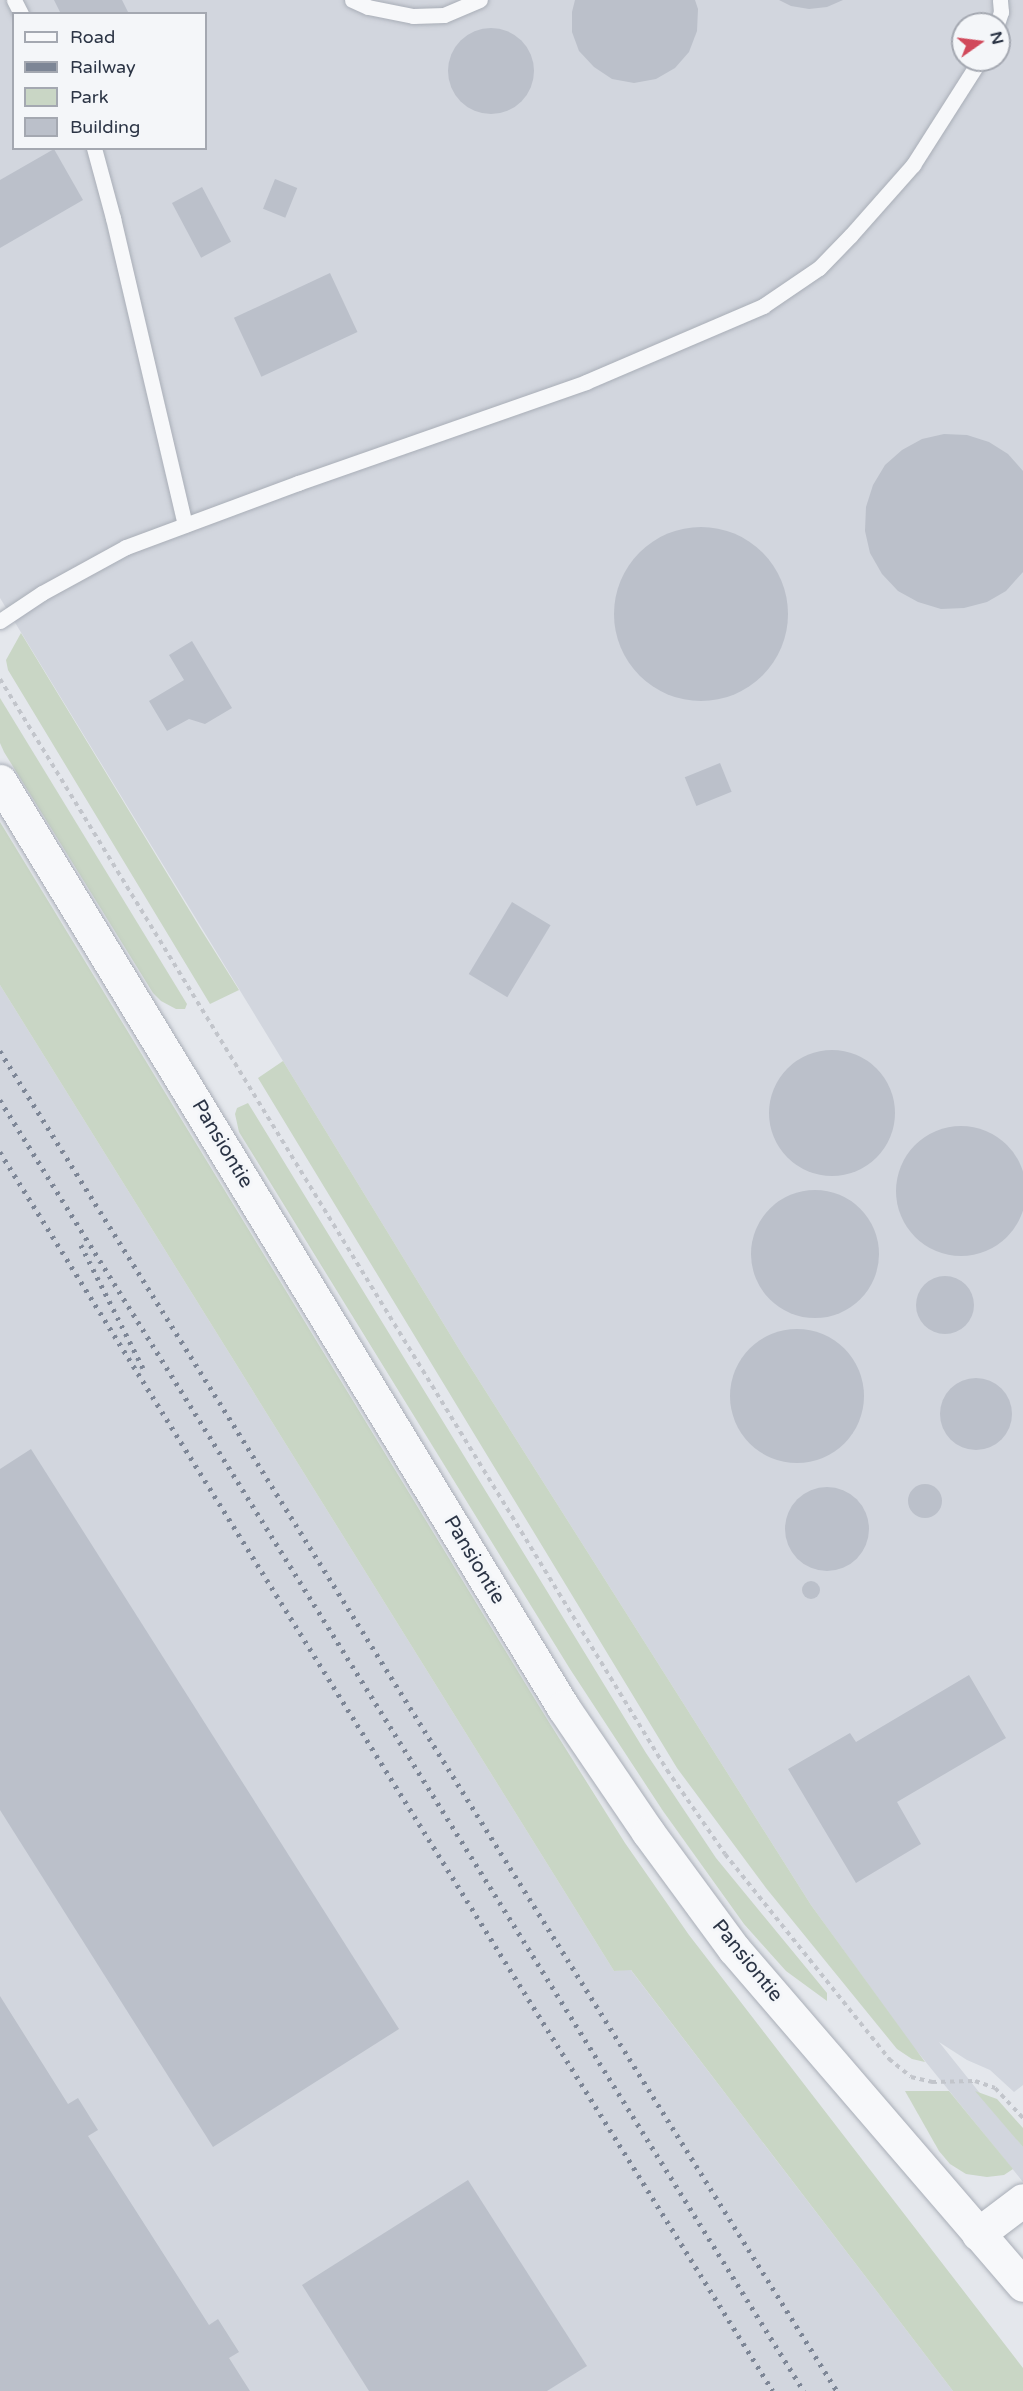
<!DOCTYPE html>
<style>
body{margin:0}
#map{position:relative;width:1023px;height:2391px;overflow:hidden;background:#e4e7ec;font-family:"Varela Round",sans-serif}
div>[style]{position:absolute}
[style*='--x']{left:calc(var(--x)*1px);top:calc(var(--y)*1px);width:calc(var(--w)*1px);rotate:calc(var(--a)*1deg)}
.built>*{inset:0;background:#d2d6de}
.green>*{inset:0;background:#c9d6c5}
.building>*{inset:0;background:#bbc0ca;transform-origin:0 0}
.round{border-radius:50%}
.path>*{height:4px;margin-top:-2px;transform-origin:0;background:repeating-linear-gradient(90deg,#c2c5cb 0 4.5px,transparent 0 9px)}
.roads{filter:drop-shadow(0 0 2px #a9aeb7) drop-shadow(0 0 2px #a9aeb7)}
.service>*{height:15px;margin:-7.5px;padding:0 7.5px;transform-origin:7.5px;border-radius:7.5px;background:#f7f8fa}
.tertiary>*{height:33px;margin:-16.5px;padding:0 16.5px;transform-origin:16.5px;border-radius:16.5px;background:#f7f8fa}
.rail>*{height:4.5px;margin-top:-2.25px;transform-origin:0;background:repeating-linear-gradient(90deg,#7d8696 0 3px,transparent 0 9px)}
span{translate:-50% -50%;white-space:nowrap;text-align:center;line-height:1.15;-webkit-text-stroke:6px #f4f6f9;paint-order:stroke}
.street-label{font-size:20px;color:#2b3445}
.legend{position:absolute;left:12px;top:12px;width:195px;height:138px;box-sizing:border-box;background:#f4f6f9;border:2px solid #a4a8b1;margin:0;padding:8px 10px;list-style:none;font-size:18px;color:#2b3445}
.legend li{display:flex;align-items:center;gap:12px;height:30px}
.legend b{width:30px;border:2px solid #a4a8b1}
.north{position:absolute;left:951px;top:12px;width:60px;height:60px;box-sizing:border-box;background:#f4f6f9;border:2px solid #a4a8b1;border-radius:50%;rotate:76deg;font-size:16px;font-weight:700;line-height:24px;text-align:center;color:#2b3445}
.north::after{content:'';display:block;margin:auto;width:21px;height:27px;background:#d1495b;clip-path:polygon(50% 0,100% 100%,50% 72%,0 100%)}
</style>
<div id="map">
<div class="built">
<div style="clip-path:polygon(evenodd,0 0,1023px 0,1023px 2085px,1014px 2092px,990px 2070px,967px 2060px,939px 2042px,1023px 2147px,1023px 2182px,912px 2045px,811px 1905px,459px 1349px,0 598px,0 0,14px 14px,206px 14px,206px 148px,14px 148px,14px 14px,0 0,963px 24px,999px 24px,999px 60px,963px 60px,963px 24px)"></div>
<div style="clip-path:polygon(0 985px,614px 1971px,630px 1969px,953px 2391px,0 2391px)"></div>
</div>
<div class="green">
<div style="clip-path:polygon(21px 633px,202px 931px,239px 990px,210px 1004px,8px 670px,6px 660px)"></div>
<div style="clip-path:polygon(0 698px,187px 1004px,185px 1009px,176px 1009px,161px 1001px,153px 993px,4px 752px,0 743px)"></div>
<div style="clip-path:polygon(0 822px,547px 1719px,625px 1843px,689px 1935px,1023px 2368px,1023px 2391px,953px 2391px,631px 1970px,614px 1971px,0 985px)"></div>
<div style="clip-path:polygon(283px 1061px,459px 1349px,811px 1905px,925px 2062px,912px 2059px,897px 2049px,766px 1888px,677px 1768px,258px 1078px)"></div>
<div style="clip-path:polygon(248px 1103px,646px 1753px,716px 1858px,827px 1993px,827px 2001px,786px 1971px,744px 1924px,663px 1811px,570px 1669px,239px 1132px,235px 1114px,237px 1108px)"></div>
<div style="clip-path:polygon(905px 2091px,949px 2091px,1013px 2169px,1004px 2175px,987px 2177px,966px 2174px,950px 2164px,939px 2151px)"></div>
<div style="clip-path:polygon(975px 2091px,997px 2099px,1023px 2128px,1023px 2147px)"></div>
</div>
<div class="building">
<div style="clip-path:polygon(54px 0,122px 0,129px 14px,61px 14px)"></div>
<div style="clip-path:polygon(575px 0,695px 0,698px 9px,697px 31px,689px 52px,675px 68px,656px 79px,634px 83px,612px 79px,594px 67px,579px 51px,572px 32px,572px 12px)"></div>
<div style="clip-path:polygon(779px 0,843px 0,827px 7px,809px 9px,791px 6px)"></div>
<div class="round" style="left:448px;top:28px;width:86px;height:86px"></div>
<div style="clip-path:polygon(54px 149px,83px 200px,0 248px,0 180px)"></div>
<div style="left:275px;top:179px;width:24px;height:32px;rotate:22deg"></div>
<div style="left:202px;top:187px;width:62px;height:34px;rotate:62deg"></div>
<div style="left:330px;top:273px;width:65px;height:106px;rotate:65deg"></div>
<div style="clip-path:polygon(944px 434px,967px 435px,989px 442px,1008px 454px,1023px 471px,1023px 572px,1006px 591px,987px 602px,964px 608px,941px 609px,918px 602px,898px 591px,882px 574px,870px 553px,865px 531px,866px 507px,873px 485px,885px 465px,902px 450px,922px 439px)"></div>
<div class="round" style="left:614px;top:527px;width:174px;height:174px"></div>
<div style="clip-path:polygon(192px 641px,232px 708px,205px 724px,189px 719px,167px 731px,149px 701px,184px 680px,169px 655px)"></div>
<div style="left:720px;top:763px;width:31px;height:38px;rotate:68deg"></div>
<div style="left:512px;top:902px;width:45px;height:84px;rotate:31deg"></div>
<div class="round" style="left:769px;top:1050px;width:126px;height:126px"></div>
<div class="round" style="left:896px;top:1126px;width:130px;height:130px"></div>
<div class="round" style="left:751px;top:1190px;width:128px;height:128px"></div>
<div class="round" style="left:916px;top:1276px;width:58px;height:58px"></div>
<div class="round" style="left:730px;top:1329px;width:134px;height:134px"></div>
<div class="round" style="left:940px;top:1378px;width:72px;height:72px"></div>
<div style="clip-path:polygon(31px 1449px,399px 2029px,213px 2147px,0 1810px,0 1469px)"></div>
<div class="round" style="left:908px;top:1484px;width:34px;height:34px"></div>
<div class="round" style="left:785px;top:1487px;width:84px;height:84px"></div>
<div class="round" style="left:802px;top:1581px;width:18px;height:18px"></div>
<div style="clip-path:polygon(969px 1675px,1006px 1738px,897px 1802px,921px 1844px,856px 1883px,788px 1769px,850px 1733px,856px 1742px)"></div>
<div style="clip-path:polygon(0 1996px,68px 2104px,78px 2098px,98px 2130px,88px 2136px,209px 2325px,218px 2319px,239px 2352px,229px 2358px,250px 2391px,0 2391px)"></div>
<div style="clip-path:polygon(468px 2180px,587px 2366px,547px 2391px,369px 2391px,302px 2285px)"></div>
</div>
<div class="path">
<div style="--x:0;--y:679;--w:1279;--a:58.56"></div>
<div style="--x:667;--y:1770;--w:102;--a:55.4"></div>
<div style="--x:725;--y:1854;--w:263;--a:51.3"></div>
<div style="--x:889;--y:2059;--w:28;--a:39"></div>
<div style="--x:911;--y:2077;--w:22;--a:13"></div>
<div style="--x:932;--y:2082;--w:43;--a:-1.3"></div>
<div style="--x:975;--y:2081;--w:21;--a:19"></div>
<div style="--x:995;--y:2088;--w:41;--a:47"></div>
</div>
<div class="roads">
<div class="service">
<div style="--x:14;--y:0;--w:16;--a:63"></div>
<div style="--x:352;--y:0;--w:17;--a:24"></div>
<div style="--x:368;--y:7;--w:46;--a:11.3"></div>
<div style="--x:413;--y:16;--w:31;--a:-2"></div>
<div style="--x:444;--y:15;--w:39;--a:-23"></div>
<div style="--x:997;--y:24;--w:13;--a:-72"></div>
<div style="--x:1001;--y:12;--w:12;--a:-95"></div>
<div style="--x:94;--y:148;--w:73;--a:74.8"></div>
<div style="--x:113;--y:218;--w:315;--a:76.8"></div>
<div style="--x:0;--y:621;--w:50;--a:-33.7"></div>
<div style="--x:42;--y:593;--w:96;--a:-28.7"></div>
<div style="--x:126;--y:547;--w:184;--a:-20.4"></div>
<div style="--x:298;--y:483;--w:305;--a:-19.3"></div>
<div style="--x:586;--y:382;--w:193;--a:-23.2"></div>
<div style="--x:763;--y:306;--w:68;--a:-34.2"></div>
<div style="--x:819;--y:268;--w:46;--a:-45.9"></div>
<div style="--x:851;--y:235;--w:94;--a:-48.5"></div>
<div style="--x:913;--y:165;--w:125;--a:-57.5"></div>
</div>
<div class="tertiary">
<div style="--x:0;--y:781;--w:1084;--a:58.7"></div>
<div style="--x:563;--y:1707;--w:151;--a:55.8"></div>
<div style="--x:648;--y:1832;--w:145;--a:53.7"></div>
<div style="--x:734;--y:1949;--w:443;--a:49.3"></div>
<div style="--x:978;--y:2234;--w:56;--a:-37.1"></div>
</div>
</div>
<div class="rail">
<div style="--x:0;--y:1051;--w:1580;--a:58.01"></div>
<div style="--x:0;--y:1100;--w:1521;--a:58.09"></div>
<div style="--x:0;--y:1152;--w:1460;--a:58.04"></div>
<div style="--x:81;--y:1245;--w:138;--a:63.2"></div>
</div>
<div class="street-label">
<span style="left:222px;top:1144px;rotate:59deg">Pansiontie</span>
<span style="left:474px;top:1560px;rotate:59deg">Pansiontie</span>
<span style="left:747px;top:1961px;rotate:51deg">Pansiontie</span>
</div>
<ul class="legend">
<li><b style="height:8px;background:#f7f8fa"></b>Road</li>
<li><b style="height:8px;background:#7d8696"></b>Railway</li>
<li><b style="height:16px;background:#c9d6c5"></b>Park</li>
<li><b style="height:16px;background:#bbc0ca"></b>Building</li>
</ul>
<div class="north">N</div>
</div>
